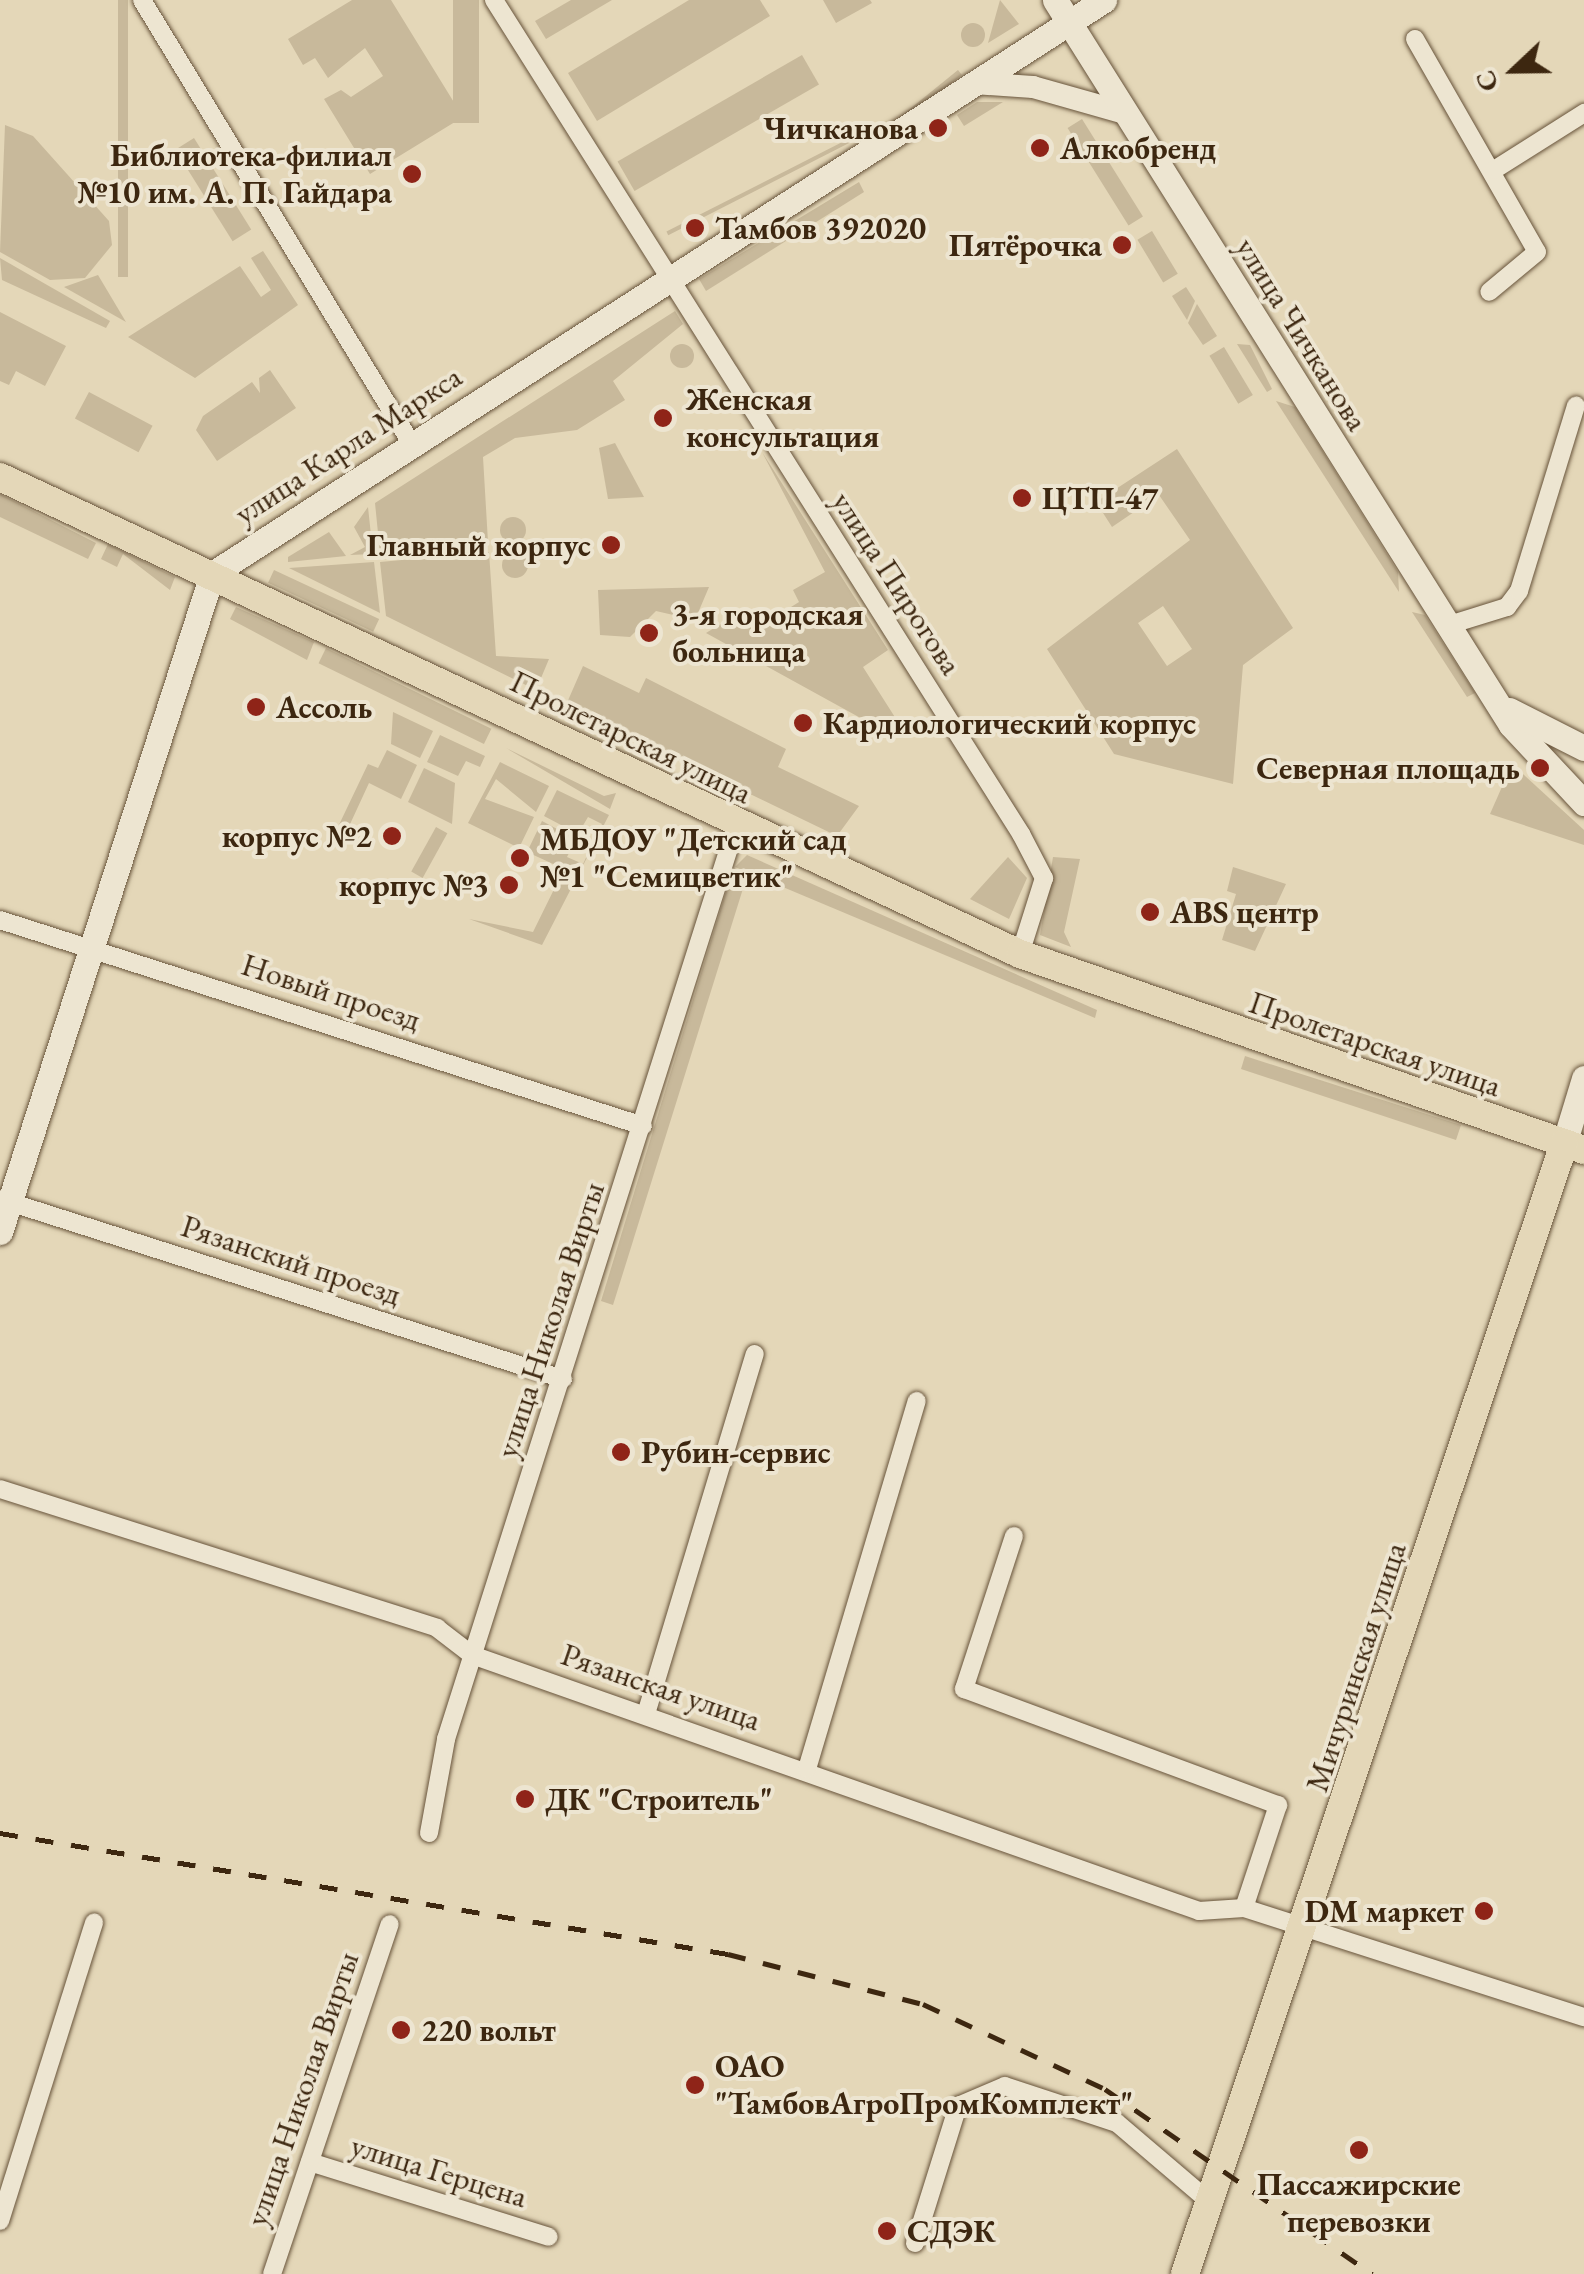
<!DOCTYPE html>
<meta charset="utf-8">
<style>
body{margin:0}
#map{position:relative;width:1584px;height:2274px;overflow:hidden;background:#e4d7b8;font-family:"EB Garamond",serif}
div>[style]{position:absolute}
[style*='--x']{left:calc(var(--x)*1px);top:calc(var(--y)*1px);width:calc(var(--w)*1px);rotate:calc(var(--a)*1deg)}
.green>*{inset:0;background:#c8b99b;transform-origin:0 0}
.round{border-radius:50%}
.roads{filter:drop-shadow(0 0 2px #67533a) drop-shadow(0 0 2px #67533a)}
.minor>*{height:18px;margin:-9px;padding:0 9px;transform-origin:9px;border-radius:9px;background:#ede5d1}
.tertiary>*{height:22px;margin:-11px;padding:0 11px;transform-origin:11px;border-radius:11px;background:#ede5d1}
.secondary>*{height:25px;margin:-12.5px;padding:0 12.5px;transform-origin:12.5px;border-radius:12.5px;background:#ede5d1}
.primary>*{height:28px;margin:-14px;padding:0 14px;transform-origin:14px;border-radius:14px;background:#e4d7b8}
.rail>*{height:5px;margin-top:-2.5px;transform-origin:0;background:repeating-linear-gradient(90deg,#3d2710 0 18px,transparent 0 36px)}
.dots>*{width:28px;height:28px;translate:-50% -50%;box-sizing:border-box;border:5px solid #ede5d1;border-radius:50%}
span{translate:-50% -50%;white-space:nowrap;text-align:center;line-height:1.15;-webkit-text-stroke:8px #ede5d1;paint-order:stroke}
.poi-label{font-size:32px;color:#3d2710;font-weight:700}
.right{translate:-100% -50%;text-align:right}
.left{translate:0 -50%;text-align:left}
.street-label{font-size:32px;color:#3d2710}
.north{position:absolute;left:1464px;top:20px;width:100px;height:100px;-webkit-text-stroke:8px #ede5d1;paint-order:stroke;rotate:248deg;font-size:28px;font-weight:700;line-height:40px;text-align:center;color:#3d2710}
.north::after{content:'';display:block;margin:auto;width:35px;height:45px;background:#3d2710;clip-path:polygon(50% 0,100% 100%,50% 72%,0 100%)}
</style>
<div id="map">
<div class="green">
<div style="left:118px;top:0;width:10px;height:277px"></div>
<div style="clip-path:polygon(352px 0,391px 0,463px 117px,370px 174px,324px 99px,341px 90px,351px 97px,383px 76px,365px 48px,328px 78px,315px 58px,303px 65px,288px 39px)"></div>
<div style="left:453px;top:0;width:26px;height:123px"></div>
<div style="clip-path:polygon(571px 0,612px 0,546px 39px,535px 21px)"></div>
<div style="clip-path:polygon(689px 0,760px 0,770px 16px,597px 121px,568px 73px)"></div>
<div style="clip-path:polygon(823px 0,870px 0,872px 3px,836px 23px)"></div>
<div style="clip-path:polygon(1000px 0,1019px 24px,988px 43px)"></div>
<div class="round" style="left:961px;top:23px;width:24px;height:24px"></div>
<div style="left:802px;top:55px;width:34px;height:213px;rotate:60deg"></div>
<div style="left:958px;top:70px;width:6px;height:95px;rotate:51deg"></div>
<div style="clip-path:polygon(977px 102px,1003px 102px,964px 126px,957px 115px)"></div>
<div style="left:1082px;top:119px;width:115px;height:17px;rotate:58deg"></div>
<div style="clip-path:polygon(5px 125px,33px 136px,109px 221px,112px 245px,85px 278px,50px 280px,0 252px)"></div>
<div style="left:858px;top:134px;width:4px;height:215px;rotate:63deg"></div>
<div style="left:194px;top:138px;width:108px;height:22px;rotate:58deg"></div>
<div style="clip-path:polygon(859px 182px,864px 192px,706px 291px,699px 279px)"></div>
<div style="left:1152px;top:231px;width:50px;height:17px;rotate:59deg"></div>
<div style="clip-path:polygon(263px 251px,298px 305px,195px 378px,128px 337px,240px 266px,261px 297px,271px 290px,251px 258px)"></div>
<div style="clip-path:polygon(0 258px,110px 321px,106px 328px,2px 280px)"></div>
<div style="clip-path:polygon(98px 275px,126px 322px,64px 287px)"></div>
<div style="clip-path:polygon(1186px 287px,1195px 301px,1187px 320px,1172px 296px)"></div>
<div style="clip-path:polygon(1197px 304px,1217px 336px,1203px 345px,1188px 323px)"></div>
<div style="clip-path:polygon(675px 311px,683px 324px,613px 381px,625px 400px,577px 430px,515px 438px,483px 457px,488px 542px,380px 553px,375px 503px)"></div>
<div style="clip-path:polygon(0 312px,66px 346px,45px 386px,16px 371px,9px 385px,0 381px)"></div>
<div class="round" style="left:670px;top:344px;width:24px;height:24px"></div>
<div style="clip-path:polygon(1237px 344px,1250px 345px,1272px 389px,1267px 392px)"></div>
<div style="left:1224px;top:347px;width:56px;height:17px;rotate:59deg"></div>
<div style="clip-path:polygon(270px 370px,296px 408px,217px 461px,196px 430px,203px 416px,252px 382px,260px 393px,259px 378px)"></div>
<div style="left:89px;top:392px;width:72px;height:30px;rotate:28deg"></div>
<div style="clip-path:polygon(1276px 401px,1295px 407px,1398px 572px,1399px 592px)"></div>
<div style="clip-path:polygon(615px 443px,644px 497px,608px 499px,599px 448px)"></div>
<div style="clip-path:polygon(evenodd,1177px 449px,1293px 628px,1243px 665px,1233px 784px,1114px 754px,1047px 649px,1190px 540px,1159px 495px,1112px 527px,1096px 502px,1177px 449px,1163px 606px,1192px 649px,1167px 666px,1138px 623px,1163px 606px)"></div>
<div style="clip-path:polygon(762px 452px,888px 650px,863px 667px,898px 722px,886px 732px,706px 633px,745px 609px,772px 619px,799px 602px,793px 590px,825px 572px)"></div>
<div style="clip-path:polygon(0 494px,96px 543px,88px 559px,0 517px)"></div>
<div style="clip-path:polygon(368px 507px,373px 554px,350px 555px,365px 547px,354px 527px)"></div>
<div class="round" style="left:500px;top:517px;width:26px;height:26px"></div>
<div style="clip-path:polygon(329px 532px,346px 556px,288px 562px,288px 557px)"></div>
<div style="clip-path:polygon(108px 544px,175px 577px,170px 590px,123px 554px,117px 567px,101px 559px)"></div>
<div style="clip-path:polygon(489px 552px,496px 656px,549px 659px,536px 690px,386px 616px,380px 562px)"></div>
<div class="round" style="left:502px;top:552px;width:26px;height:26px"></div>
<div style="clip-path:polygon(374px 562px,380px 613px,289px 568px)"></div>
<div style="left:274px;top:570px;width:116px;height:14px;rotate:25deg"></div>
<div style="clip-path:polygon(709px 587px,695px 620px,656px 611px,630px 637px,600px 635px,598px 590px)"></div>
<div style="clip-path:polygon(236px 607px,314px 642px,307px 660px,230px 619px)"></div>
<div style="clip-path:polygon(1412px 612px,1425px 615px,1475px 693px,1467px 697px)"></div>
<div style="left:326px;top:648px;width:184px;height:17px;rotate:26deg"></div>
<div style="clip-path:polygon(583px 666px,639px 693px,646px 678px,786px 749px,778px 767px,859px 806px,837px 836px,566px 705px)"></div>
<div style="clip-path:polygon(393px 712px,433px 731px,420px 758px,391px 744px)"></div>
<div style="clip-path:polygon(440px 735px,485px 756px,480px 767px,466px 761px,458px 776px,427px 762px)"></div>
<div style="clip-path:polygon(506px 748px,604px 796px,616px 793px,610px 809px)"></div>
<div style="clip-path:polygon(387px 750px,417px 765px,401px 799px,369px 783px,345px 835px,336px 831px,368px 764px,378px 768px)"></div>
<div style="clip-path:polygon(500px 762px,549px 786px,536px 812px,496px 779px,485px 799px,534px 817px,519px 848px,468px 823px)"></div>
<div style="clip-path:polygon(1512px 764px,1584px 830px,1584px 845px,1490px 814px)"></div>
<div style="clip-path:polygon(424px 768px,455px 783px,452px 824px,408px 802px)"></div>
<div style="clip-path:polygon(557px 790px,609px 815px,542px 945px,469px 919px,533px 932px,564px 869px,527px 852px,542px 821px,576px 839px,567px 857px,583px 864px,602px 824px,588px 817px,578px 834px,544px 816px)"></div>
<div style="left:436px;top:827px;width:13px;height:51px;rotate:29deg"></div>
<div style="clip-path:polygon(747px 855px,1097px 1010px,1095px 1018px,735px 867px)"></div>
<div style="clip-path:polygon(1008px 857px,1027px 878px,1009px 919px,970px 899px)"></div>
<div style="clip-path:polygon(1053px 857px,1080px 859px,1064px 932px,1071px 947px,1040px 935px)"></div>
<div style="clip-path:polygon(1233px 867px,1286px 884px,1255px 951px,1222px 940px,1236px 894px,1227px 891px)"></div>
<div style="clip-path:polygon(732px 872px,746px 879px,613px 1305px,601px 1301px)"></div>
<div style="clip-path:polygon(1245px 1056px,1461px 1125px,1456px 1140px,1241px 1069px)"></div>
</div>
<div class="roads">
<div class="minor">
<div style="--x:142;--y:0;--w:518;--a:58.73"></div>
<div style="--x:494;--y:0;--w:987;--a:57.71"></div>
<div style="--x:1021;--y:834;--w:50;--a:62.4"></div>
<div style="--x:1044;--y:878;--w:80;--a:107.5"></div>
<div style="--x:1415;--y:39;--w:245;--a:60.2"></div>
<div style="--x:1537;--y:252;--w:62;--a:140.2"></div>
<div style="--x:1494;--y:170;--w:107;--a:-32.3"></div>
<div style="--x:1449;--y:625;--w:61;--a:-17.2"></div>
<div style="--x:1507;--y:607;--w:20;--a:-53"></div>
<div style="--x:1519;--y:591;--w:194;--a:-72.9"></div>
<div style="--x:0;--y:920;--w:675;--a:17.76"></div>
<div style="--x:0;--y:1199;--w:591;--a:17.73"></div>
<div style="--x:0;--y:1489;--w:459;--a:17.6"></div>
<div style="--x:437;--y:1628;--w:44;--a:37.6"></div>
<div style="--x:472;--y:1655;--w:771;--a:19.4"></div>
<div style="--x:1199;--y:1911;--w:45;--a:-3.8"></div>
<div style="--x:1244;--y:1908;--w:357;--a:17.8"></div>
<div style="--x:1014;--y:1536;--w:161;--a:108.1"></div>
<div style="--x:964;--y:1689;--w:335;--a:20.3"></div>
<div style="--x:1278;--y:1805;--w:108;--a:108.3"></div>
<div style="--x:646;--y:1714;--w:376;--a:-73.2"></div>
<div style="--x:807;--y:1769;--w:384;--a:-73.4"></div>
<div style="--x:429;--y:1833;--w:96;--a:-79.7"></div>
<div style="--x:446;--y:1739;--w:958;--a:-72.38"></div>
<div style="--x:310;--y:2162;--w:250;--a:17.4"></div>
<div style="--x:0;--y:2221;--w:313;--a:-72.5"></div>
<div style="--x:915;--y:2243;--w:144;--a:-72.6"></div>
<div style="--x:958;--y:2106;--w:51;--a:-23.1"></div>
<div style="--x:1005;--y:2086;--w:118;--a:18.3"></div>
<div style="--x:1117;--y:2123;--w:123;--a:40.4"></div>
<div style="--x:272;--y:2274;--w:369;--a:-71.4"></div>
</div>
<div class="tertiary">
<div style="--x:974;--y:83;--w:59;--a:3.9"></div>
<div style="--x:1033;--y:87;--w:96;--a:15.8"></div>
</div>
<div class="secondary">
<div style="--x:1055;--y:0;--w:856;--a:57.83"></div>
<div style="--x:1511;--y:725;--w:107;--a:46.9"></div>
<div style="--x:1509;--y:710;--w:84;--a:26.9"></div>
<div style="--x:1564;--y:1144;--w:69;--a:-73.1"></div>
<div style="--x:0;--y:1232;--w:691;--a:-72.14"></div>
<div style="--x:212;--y:574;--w:1061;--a:-32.76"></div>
</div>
<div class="primary">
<div style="--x:0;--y:477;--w:1126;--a:25.06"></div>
<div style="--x:1020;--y:954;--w:597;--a:19.16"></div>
<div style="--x:1185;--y:2274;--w:1192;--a:-71.46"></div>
</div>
</div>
<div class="rail">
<div style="--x:0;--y:1833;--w:738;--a:9.44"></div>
<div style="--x:728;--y:1954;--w:201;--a:14.4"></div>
<div style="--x:923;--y:2004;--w:201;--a:25"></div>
<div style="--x:1105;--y:2089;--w:325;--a:34.7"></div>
</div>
<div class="dots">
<div style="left:938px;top:128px;background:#8f2418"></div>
<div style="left:1040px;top:148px;background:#8f2418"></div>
<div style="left:412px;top:174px;background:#8f2418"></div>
<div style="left:695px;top:228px;background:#8f2418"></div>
<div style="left:1122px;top:245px;background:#8f2418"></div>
<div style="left:663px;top:418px;background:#8f2418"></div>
<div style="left:1022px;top:498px;background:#8f2418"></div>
<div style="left:611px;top:545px;background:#8f2418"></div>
<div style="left:649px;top:633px;background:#8f2418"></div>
<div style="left:256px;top:707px;background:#8f2418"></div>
<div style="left:803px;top:723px;background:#8f2418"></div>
<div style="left:1540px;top:768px;background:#8f2418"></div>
<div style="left:392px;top:836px;background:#8f2418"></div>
<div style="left:520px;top:858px;background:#8f2418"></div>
<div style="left:509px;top:885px;background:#8f2418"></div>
<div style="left:1150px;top:912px;background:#8f2418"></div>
<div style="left:621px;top:1452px;background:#8f2418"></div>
<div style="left:525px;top:1799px;background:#8f2418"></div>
<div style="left:1484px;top:1911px;background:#8f2418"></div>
<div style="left:401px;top:2030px;background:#8f2418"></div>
<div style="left:695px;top:2085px;background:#8f2418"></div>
<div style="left:1359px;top:2150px;background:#8f2418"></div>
<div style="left:887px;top:2231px;background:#8f2418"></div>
</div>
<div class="poi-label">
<span class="right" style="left:918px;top:128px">Чичканова</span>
<span class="left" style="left:1060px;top:148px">Алкобренд</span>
<span class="right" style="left:392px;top:174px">Библиотека-филиал<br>№10 им. А. П. Гайдара</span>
<span class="left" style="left:715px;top:228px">Тамбов 392020</span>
<span class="right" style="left:1102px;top:245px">Пятёрочка</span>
<span class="left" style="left:686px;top:418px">Женская<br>консультация</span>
<span class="left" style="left:1042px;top:498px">ЦТП-47</span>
<span class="right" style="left:591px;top:545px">Главный корпус</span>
<span class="left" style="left:672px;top:633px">3-я городская<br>больница</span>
<span class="left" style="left:276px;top:707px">Ассоль</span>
<span class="left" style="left:823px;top:723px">Кардиологический корпус</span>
<span class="right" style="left:1520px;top:768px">Северная площадь</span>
<span class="right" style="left:372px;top:836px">корпус №2</span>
<span class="left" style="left:540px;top:858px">МБДОУ "Детский сад<br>№1 "Семицветик"</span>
<span class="right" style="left:489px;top:885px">корпус №3</span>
<span class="left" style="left:1170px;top:912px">ABS центр</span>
<span class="left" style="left:641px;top:1452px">Рубин-сервис</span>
<span class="left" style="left:545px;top:1799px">ДК "Строитель"</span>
<span class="right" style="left:1464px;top:1911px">DM маркет</span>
<span class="left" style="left:421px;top:2030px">220 вольт</span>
<span class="left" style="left:715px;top:2085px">ОАО<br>"ТамбовАгроПромКомплект"</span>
<span style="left:1359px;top:2203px">Пассажирские<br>перевозки</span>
<span class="left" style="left:907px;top:2231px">СДЭК</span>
</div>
<div class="street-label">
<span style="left:1302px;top:334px;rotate:58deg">улица Чичканова</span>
<span style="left:348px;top:445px;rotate:-33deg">улица Карла Маркса</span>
<span style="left:897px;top:583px;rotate:57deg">улица Пирогова</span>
<span style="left:631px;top:737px;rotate:26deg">Пролетарская улица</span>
<span style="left:331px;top:992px;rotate:18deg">Новый проезд</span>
<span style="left:1375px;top:1044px;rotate:19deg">Пролетарская улица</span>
<span style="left:291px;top:1260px;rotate:18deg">Рязанский проезд</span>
<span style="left:550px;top:1320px;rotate:-72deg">улица Николая Вирты</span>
<span style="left:1356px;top:1667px;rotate:-72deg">Мичуринская улица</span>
<span style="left:661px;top:1687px;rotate:19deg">Рязанская улица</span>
<span style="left:302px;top:2089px;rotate:-71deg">улица Николая Вирты</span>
<span style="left:439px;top:2171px;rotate:17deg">улица Герцена</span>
</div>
<div class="north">С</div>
</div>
